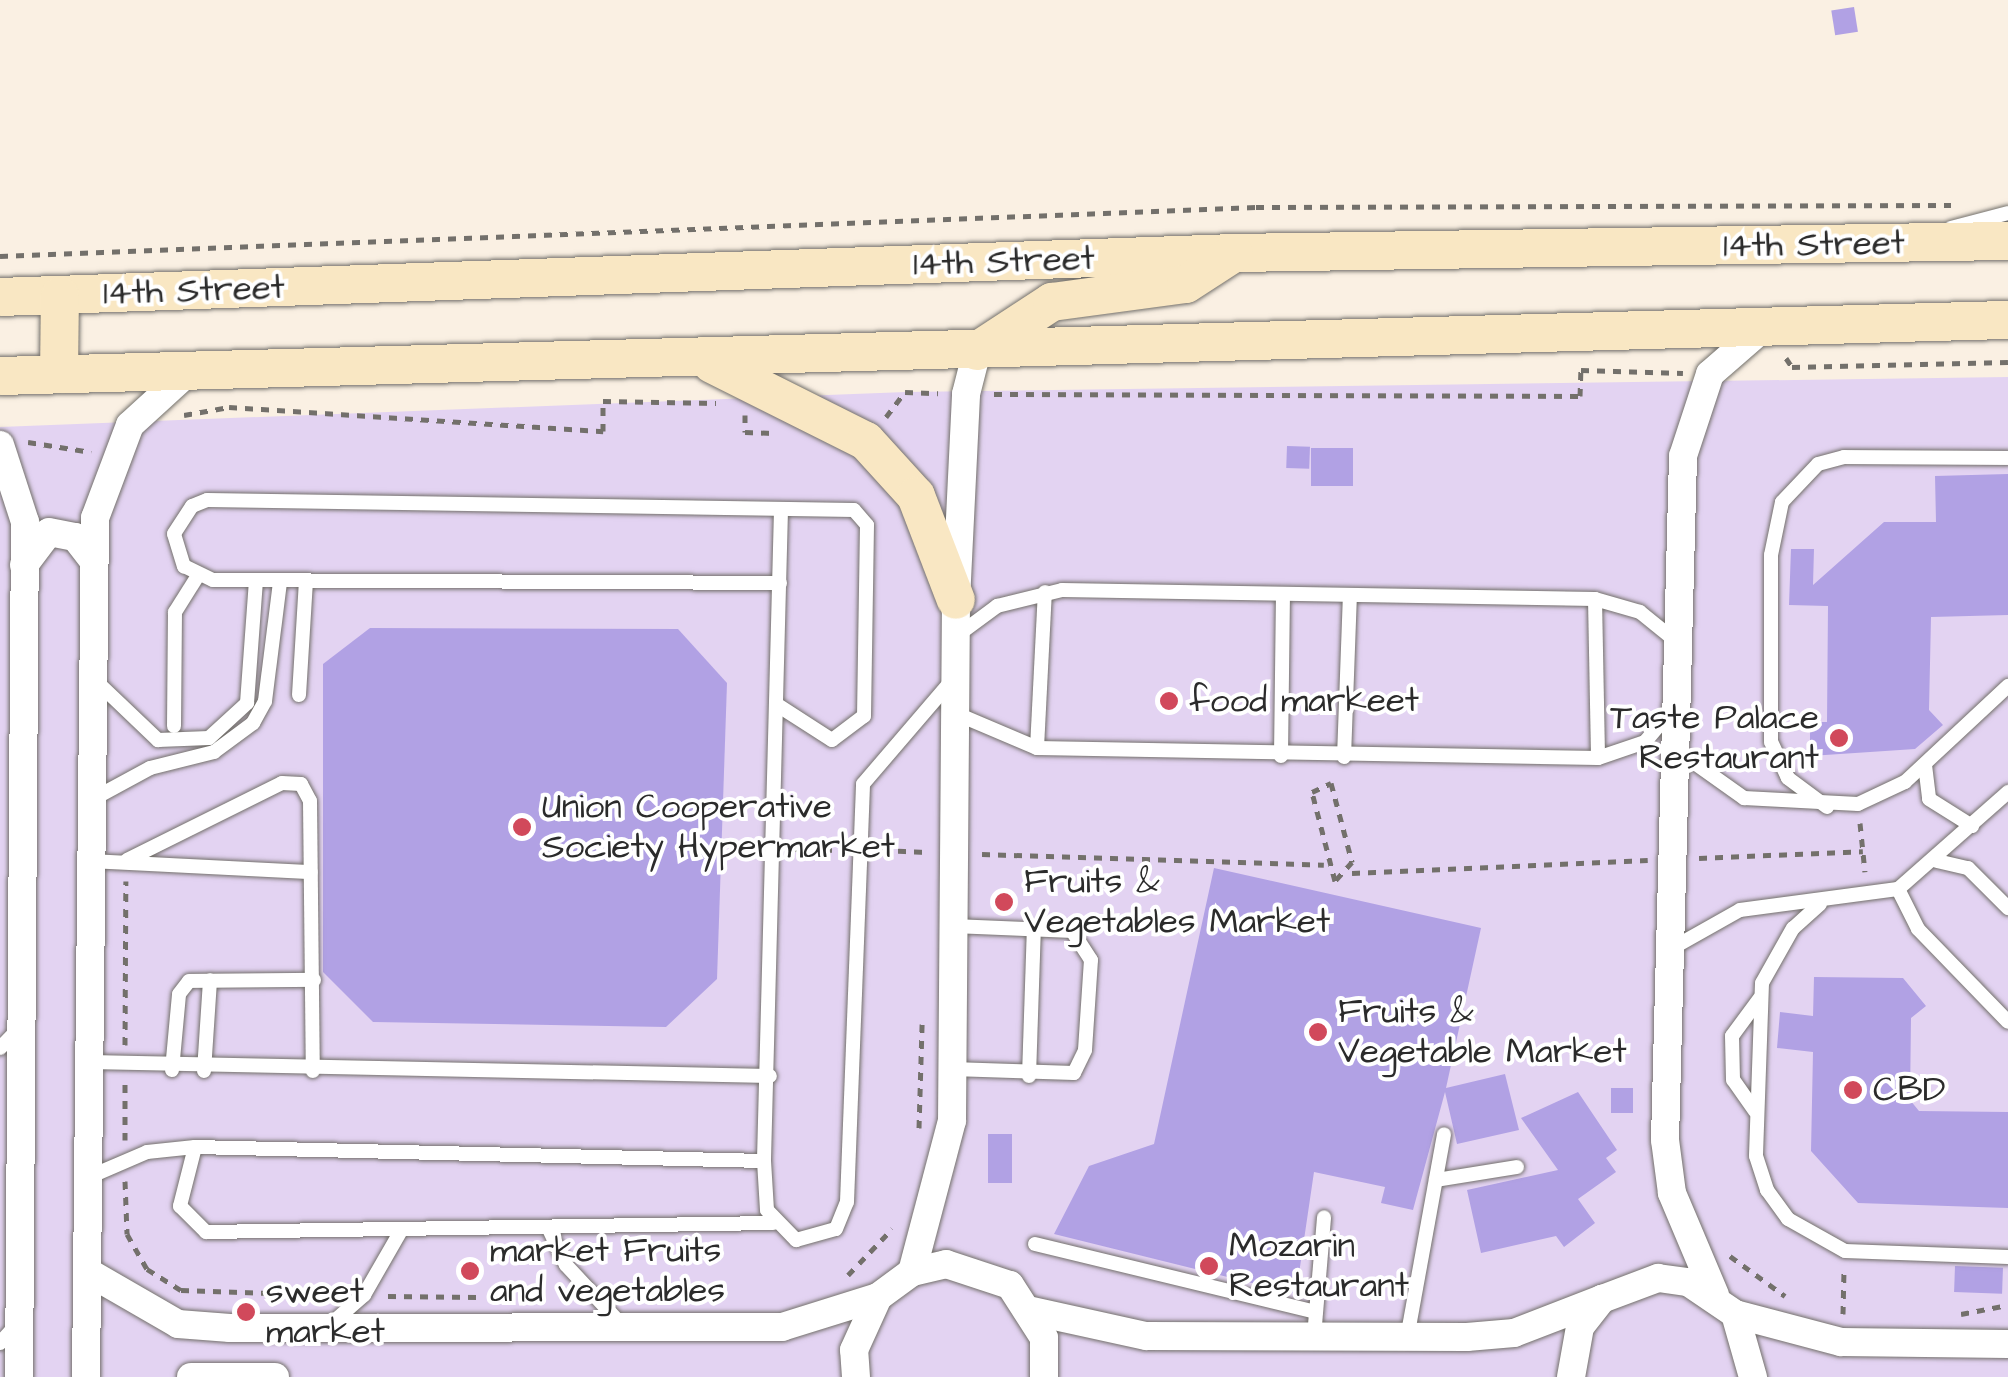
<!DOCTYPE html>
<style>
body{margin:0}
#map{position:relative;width:2008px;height:1377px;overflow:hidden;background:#faf0e3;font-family:"Architects Daughter",sans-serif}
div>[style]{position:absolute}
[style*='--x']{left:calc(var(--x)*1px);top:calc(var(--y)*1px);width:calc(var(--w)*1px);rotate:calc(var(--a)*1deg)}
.built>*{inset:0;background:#e3d3f2}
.building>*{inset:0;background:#b1a1e4;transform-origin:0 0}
.path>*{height:5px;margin-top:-2.5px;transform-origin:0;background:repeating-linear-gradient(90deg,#73706b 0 8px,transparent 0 16px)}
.roads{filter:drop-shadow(0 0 2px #73706b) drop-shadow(0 0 2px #73706b)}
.service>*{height:14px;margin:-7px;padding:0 7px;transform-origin:7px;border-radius:7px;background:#fff}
.minor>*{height:28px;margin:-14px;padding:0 14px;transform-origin:14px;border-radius:14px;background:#fff}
.secondary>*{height:38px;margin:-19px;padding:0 19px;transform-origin:19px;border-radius:19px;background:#f9e7c3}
.dots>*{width:28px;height:28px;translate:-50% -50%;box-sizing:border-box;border:5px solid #fff;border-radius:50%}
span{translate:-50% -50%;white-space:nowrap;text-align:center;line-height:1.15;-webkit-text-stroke:8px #fff;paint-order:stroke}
.street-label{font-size:35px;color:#2b2b2b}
.poi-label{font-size:35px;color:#2b2b2b}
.left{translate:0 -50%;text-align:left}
.right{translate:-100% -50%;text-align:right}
</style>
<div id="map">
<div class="built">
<div style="clip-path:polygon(2008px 377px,2008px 1377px,0 1377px,0 427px,906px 392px)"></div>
</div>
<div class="building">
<div style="left:1854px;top:7px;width:25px;height:23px;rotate:81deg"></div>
<div style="left:1287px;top:446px;width:23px;height:22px;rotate:2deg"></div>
<div style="left:1311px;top:448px;width:42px;height:38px"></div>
<div style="clip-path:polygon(2008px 474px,2008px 615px,1931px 617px,1929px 710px,1943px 725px,1915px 749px,1810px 756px,1810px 722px,1827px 722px,1828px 606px,1789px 605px,1791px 549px,1814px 549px,1813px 585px,1884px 522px,1936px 522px,1935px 476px)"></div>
<div style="clip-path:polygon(370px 628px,678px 629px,727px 683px,717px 979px,666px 1027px,373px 1022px,323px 972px,323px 664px)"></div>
<div style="clip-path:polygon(1214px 868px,1481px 928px,1446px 1088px,1505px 1074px,1519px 1130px,1457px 1144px,1445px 1092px,1413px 1210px,1381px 1203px,1385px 1187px,1314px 1172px,1296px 1294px,1054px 1234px,1089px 1166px,1154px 1144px)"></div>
<div style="clip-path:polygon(1814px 977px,1903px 978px,1926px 1006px,1911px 1018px,1910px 1100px,1919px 1111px,2008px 1112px,2008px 1208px,1858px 1203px,1811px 1151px,1813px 1052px,1777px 1048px,1780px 1012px,1813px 1016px)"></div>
<div style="left:1611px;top:1088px;width:22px;height:25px"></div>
<div style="clip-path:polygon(1578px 1092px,1617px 1150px,1606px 1158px,1616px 1172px,1578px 1199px,1595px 1223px,1564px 1247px,1556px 1236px,1481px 1253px,1467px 1190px,1558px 1170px,1521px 1118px)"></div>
<div style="left:988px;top:1134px;width:24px;height:49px"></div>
<div style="left:1955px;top:1266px;width:48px;height:26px;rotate:2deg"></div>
</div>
<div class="path">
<div style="--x:0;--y:256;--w:1257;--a:-2.23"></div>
<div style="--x:1256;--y:207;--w:695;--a:-0.16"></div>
<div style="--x:1786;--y:358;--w:11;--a:56"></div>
<div style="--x:1792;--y:367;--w:216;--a:-1.3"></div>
<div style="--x:994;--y:394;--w:586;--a:0.2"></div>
<div style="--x:1580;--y:396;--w:26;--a:-88"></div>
<div style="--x:1581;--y:370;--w:102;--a:1.7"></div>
<div style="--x:184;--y:415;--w:46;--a:-10.1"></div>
<div style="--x:229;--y:407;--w:375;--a:3.7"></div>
<div style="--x:603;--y:431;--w:30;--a:-90"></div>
<div style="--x:603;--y:401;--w:113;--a:1"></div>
<div style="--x:745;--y:415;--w:17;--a:90"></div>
<div style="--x:745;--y:432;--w:27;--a:2"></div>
<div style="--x:886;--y:417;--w:31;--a:-53"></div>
<div style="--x:905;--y:392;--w:33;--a:2"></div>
<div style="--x:28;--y:442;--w:64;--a:9"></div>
<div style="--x:1331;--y:783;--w:82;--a:75.1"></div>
<div style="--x:1352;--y:862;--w:25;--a:132"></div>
<div style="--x:1335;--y:881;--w:92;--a:-104.5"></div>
<div style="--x:1312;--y:792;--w:21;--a:-25"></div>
<div style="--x:1860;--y:823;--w:49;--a:84.2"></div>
<div style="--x:792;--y:849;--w:49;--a:1.2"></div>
<div style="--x:882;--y:850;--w:44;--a:2.6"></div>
<div style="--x:982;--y:854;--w:342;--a:1.8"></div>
<div style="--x:1699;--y:858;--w:164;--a:-2.4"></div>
<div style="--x:1352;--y:873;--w:296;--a:-2.5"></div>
<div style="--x:125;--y:1045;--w:164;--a:-89.7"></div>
<div style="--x:919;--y:1128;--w:104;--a:-88.3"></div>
<div style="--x:125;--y:1140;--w:59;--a:-90"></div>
<div style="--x:125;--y:1181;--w:53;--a:87.8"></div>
<div style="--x:127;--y:1234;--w:40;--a:60.3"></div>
<div style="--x:147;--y:1269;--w:40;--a:32"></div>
<div style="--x:181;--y:1290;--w:151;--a:1.9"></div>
<div style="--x:1730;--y:1256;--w:68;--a:36"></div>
<div style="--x:848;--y:1275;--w:64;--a:-46.3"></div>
<div style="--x:388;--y:1296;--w:89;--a:0.6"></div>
<div style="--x:1843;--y:1314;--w:44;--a:-88.7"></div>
<div style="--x:1961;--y:1314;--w:48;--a:-10.8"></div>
</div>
<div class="roads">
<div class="service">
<div style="--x:1951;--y:228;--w:59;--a:-14.7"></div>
<div style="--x:781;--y:510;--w:651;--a:91.5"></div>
<div style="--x:764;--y:1161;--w:49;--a:86.5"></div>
<div style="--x:767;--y:1210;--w:42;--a:46"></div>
<div style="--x:796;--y:1240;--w:41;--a:-15.4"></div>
<div style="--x:836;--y:1229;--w:29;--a:-68"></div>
<div style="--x:847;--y:1202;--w:418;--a:-87.8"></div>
<div style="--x:863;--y:784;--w:138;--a:-49.4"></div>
<div style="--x:1595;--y:599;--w:159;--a:88.9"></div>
<div style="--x:958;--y:635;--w:49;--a:-36.6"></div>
<div style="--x:997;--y:606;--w:67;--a:-13.8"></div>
<div style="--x:1062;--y:590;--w:533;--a:0.97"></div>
<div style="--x:1595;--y:599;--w:47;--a:16.1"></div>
<div style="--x:1640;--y:612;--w:48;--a:39"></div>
<div style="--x:96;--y:681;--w:86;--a:43.6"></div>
<div style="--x:158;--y:740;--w:51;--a:-2.2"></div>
<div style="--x:209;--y:738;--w:52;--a:-42.6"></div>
<div style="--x:247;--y:703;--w:122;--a:-85.8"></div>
<div style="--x:299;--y:695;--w:113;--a:-86.5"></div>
<div style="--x:779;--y:706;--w:63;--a:32.7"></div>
<div style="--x:832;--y:740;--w:40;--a:-37"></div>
<div style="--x:864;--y:716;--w:191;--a:-89.1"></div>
<div style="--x:867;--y:525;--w:20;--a:-131"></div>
<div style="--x:854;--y:510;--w:647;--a:-179.11"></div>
<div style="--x:207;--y:500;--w:16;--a:158"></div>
<div style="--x:192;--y:506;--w:33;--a:123"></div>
<div style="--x:174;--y:534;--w:34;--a:73"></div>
<div style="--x:184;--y:566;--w:32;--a:26"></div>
<div style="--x:213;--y:580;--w:567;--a:0.3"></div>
<div style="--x:957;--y:714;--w:87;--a:23"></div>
<div style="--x:1037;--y:748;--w:561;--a:1.02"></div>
<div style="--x:1598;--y:758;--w:50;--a:-18.8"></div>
<div style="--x:1645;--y:742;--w:39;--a:-50"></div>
<div style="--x:174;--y:726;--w:114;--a:-89.5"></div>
<div style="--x:175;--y:612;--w:41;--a:-57.8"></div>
<div style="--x:1037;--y:748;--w:156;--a:-87.1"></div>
<div style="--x:1675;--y:749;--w:85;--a:35.4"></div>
<div style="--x:1744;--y:798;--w:114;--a:3"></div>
<div style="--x:1858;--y:804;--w:52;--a:-25.1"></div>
<div style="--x:1905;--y:782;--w:141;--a:-43"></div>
<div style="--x:1281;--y:756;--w:162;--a:-89.3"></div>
<div style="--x:1344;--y:757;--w:162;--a:-87.9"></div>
<div style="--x:1925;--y:765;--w:34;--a:83"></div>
<div style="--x:1929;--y:799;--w:51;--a:32.1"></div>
<div style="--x:93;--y:799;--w:65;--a:-28.5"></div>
<div style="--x:150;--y:768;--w:66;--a:-14"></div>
<div style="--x:214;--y:752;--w:49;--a:-36.6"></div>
<div style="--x:253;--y:723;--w:25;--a:-61"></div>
<div style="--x:265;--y:701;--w:120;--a:-82.8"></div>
<div style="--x:1827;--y:807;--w:49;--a:-143.4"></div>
<div style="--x:1788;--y:778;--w:40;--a:-115"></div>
<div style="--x:1771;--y:742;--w:187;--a:-90"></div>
<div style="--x:1771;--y:555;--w:54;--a:-78.3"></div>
<div style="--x:1782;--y:502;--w:52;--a:-46.5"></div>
<div style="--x:1818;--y:464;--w:27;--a:-15"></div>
<div style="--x:1844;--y:457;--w:164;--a:0.3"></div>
<div style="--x:127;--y:860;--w:173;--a:-26.4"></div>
<div style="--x:282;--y:783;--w:19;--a:3"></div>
<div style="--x:301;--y:784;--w:19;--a:62"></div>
<div style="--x:310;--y:801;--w:270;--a:89.4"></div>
<div style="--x:92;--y:861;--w:219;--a:2.9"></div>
<div style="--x:1937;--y:861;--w:32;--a:13"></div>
<div style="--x:1968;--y:868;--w:57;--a:45"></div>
<div style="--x:1898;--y:889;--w:45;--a:63.4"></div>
<div style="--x:1918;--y:929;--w:129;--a:45.9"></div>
<div style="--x:1820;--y:904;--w:36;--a:138"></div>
<div style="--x:1793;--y:928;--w:63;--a:119.4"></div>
<div style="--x:1762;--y:983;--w:173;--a:92"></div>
<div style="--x:1756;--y:1156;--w:36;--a:72"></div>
<div style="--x:1767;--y:1190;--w:36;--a:54"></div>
<div style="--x:1788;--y:1219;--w:65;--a:29.3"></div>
<div style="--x:1845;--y:1251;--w:163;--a:2.1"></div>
<div style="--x:1669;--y:950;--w:81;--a:-29.4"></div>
<div style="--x:1740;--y:910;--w:159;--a:-7.6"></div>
<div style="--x:1898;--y:889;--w:147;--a:-41.4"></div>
<div style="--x:0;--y:1048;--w:28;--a:-46"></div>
<div style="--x:90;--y:1062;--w:680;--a:1.18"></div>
<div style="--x:952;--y:1069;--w:122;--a:1.9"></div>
<div style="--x:1074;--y:1073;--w:25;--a:-64"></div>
<div style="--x:1085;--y:1050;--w:90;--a:-86.2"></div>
<div style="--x:1091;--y:960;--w:35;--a:-123"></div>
<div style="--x:1072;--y:931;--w:118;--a:-177.6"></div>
<div style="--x:172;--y:1070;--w:76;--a:-84.7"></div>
<div style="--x:179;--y:994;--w:16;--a:-52"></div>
<div style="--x:189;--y:981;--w:125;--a:-0.5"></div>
<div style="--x:204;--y:1071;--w:91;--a:-86.2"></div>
<div style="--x:1029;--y:1076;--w:147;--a:-88.1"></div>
<div style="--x:1755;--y:1111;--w:38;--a:-125"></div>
<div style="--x:1733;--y:1080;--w:44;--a:-91.3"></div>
<div style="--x:1732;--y:1036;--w:47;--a:-53.6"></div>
<div style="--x:195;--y:1147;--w:61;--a:104.3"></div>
<div style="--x:180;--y:1206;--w:37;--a:45"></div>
<div style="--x:206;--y:1232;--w:567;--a:-0.91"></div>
<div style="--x:89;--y:1177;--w:63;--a:-23.3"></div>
<div style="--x:147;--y:1152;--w:48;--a:-5.9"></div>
<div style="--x:195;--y:1147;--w:569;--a:1.41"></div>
<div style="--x:1436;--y:1180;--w:82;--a:-9.1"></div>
<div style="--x:548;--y:1227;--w:42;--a:64.7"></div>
<div style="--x:566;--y:1265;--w:81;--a:47"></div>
<div style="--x:1035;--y:1244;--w:289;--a:13.6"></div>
<div style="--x:332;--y:1323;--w:43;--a:-41.2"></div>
<div style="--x:364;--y:1295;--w:76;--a:-60.1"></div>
<div style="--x:1314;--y:1337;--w:120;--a:-85.2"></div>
<div style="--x:1407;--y:1338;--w:207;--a:-79.7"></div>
<div style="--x:0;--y:1343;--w:25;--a:-48"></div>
</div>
<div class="minor">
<div style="--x:0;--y:445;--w:81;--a:72"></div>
<div style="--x:25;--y:522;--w:855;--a:90.4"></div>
<div style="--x:24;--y:565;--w:41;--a:-52.9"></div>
<div style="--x:49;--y:532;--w:26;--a:11"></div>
<div style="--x:75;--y:537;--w:28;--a:52"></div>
<div style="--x:88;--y:1272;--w:104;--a:30"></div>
<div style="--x:178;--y:1324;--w:52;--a:4.4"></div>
<div style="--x:230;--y:1328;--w:552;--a:-0.1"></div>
<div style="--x:782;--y:1327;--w:101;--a:-17.4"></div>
<div style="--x:912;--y:1272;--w:156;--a:-75.2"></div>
<div style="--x:952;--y:1121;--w:521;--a:-89.56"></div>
<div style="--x:956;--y:600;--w:206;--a:-87.2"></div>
<div style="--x:966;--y:394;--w:44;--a:-75.7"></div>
<div style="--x:1715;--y:1295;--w:111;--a:-112.9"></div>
<div style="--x:1672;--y:1193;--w:53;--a:-97.5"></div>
<div style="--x:1665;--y:1140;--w:684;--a:-88.49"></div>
<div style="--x:1683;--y:456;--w:86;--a:-71.8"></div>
<div style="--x:1710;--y:374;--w:72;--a:-41"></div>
<div style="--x:1032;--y:1311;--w:117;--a:12.4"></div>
<div style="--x:1146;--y:1336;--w:321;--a:0.2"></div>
<div style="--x:1467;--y:1337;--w:47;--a:-4.9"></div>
<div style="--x:1514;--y:1333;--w:94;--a:-21.1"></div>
<div style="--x:1735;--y:1314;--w:110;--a:14.8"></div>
<div style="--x:1841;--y:1342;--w:167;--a:0.7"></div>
<div style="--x:86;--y:1377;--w:859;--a:-89.4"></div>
<div style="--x:95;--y:518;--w:99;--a:-69.4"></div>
<div style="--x:130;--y:425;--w:79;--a:-42.4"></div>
<div style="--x:191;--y:1377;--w:84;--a:0"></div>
<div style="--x:856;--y:1377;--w:27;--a:-94"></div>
<div style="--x:854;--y:1350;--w:58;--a:-65.6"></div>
<div style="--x:878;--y:1297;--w:42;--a:-36.3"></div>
<div style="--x:912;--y:1272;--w:35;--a:-13"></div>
<div style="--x:946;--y:1264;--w:67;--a:18.2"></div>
<div style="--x:1010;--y:1285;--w:63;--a:57.3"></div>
<div style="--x:1044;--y:1338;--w:39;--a:90"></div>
<div style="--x:1571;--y:1377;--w:51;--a:-79.8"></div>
<div style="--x:1580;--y:1327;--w:36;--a:-52"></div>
<div style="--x:1602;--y:1299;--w:60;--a:-20.6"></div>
<div style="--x:1658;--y:1278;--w:30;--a:8"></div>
<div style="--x:1688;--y:1282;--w:57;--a:34.2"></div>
<div style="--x:1735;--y:1314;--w:66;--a:74.1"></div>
</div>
<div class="secondary">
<div style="--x:0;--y:297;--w:1235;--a:-2.04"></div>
<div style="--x:1234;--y:253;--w:774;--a:-0.89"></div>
<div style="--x:977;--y:351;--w:90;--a:-33.2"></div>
<div style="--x:1052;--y:302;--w:135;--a:-7.7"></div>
<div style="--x:1186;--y:284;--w:57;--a:-32.9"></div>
<div style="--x:712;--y:364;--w:172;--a:26.6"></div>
<div style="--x:866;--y:441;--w:74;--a:47.7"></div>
<div style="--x:916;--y:496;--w:111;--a:69"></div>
<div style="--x:59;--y:374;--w:78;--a:-89.3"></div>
<div style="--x:0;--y:376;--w:2009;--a:-1.6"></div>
</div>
</div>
<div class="dots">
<div style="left:1169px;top:701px;background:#d1495b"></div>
<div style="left:1839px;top:738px;background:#d1495b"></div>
<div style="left:522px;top:827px;background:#d1495b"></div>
<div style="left:1004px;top:902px;background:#d1495b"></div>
<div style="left:1318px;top:1032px;background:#d1495b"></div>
<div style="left:1853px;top:1090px;background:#d1495b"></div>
<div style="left:1209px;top:1266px;background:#d1495b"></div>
<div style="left:470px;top:1271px;background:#d1495b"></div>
<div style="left:246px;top:1312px;background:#d1495b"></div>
</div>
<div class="street-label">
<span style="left:1814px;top:245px;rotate:-1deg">14th Street</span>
<span style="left:1004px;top:262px;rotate:-2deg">14th Street</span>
<span style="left:194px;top:291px;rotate:-2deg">14th Street</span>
</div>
<div class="poi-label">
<span class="left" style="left:1189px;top:701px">food markeet</span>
<span class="right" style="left:1819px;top:738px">Taste Palace<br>Restaurant</span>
<span class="left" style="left:542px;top:827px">Union Cooperative<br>Society Hypermarket</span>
<span class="left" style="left:1024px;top:902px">Fruits &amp;<br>Vegetables Market</span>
<span class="left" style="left:1338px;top:1032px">Fruits &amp;<br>Vegetable Market</span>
<span class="left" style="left:1873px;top:1090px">CBD</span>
<span class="left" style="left:1229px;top:1266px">Mozarin<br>Restaurant</span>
<span class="left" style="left:490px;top:1271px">market Fruits<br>and vegetables</span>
<span class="left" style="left:266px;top:1312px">sweet<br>market</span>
</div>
</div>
